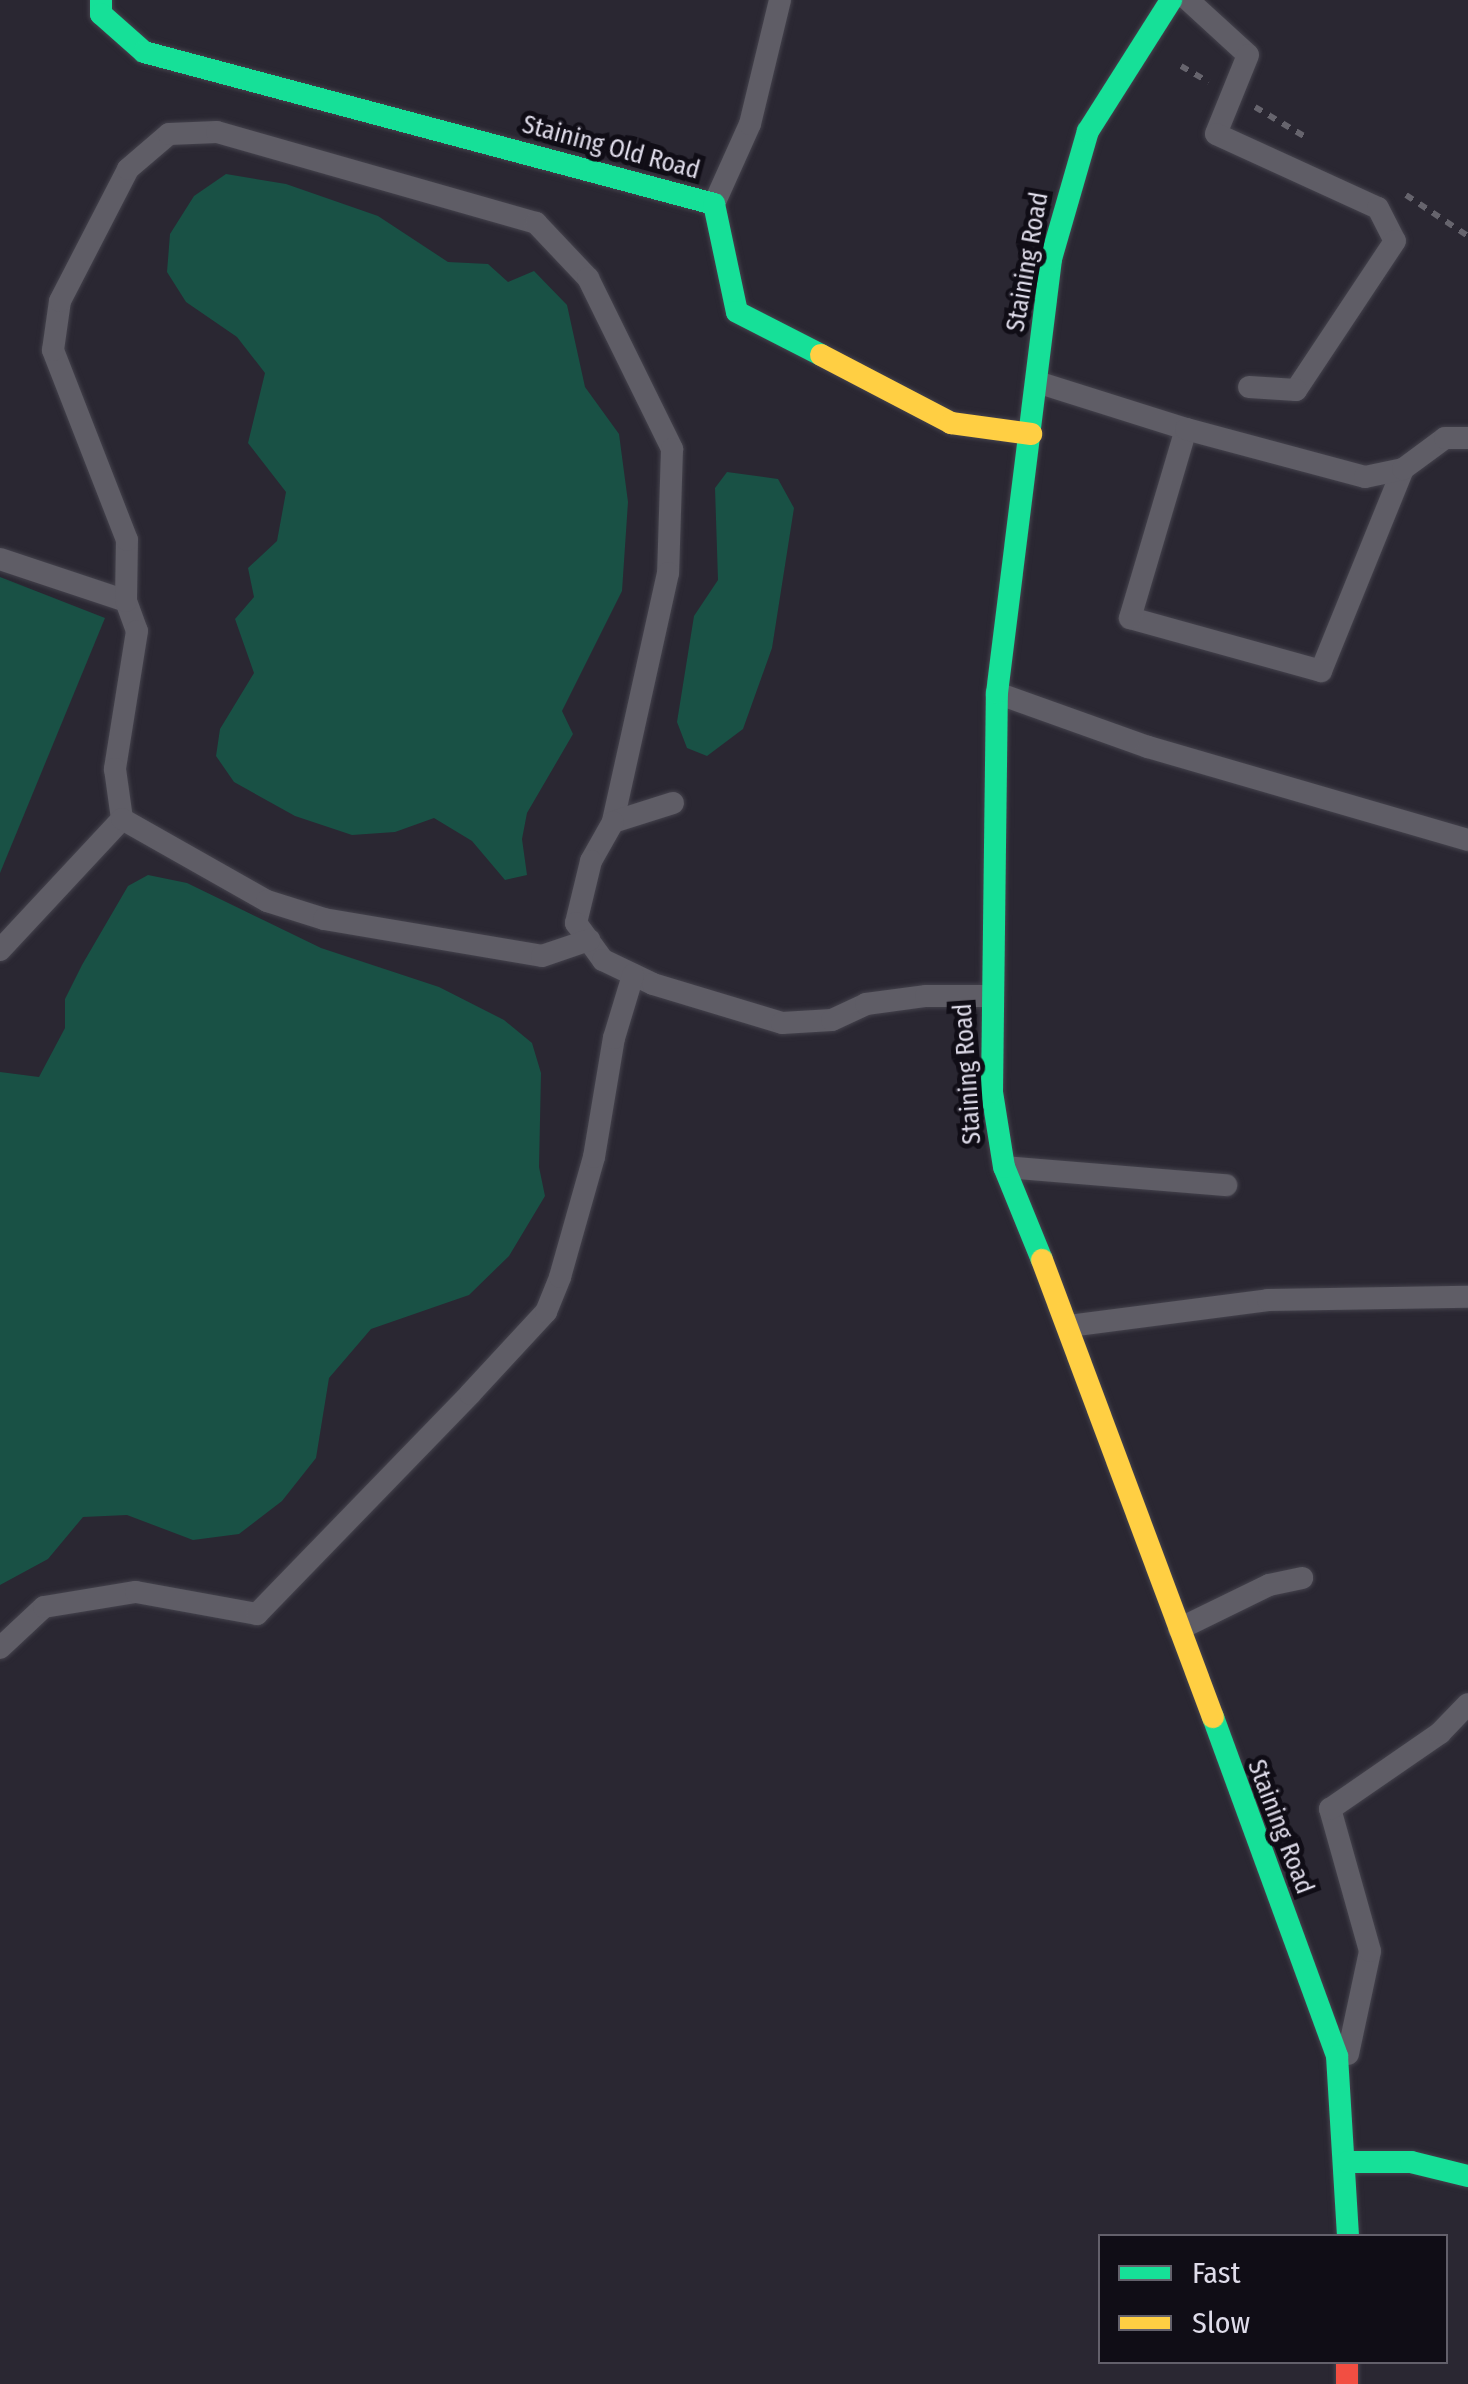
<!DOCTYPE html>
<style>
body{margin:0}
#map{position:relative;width:1468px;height:2384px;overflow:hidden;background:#2a2732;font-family:"Fira Sans Condensed",sans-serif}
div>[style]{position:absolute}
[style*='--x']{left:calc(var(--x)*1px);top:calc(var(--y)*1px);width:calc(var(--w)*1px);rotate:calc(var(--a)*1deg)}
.water>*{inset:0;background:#195145}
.path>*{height:6px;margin-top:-3px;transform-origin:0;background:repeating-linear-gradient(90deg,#66646d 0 8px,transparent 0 16px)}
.roads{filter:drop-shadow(0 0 2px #44424c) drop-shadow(0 0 2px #44424c)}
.lane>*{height:22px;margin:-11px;padding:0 11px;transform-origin:11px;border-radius:11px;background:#5f5d66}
.fast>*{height:22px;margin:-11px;padding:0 11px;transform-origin:11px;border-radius:11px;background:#16e098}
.slow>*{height:22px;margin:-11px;padding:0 11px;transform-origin:11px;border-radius:11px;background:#ffcf43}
.jam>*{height:22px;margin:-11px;padding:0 11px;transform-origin:11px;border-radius:11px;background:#f24e42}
span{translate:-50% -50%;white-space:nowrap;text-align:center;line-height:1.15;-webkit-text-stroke:10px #100d16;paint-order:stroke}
.street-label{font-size:25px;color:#dfdcea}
.legend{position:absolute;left:1098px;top:2234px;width:350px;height:130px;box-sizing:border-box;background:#100d16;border:2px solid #63606b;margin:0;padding:12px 18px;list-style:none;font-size:30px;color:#dfdcea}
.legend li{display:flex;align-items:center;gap:20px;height:50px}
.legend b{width:50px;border:2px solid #63606b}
</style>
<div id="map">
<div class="water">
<div style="clip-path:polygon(226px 174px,286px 184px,378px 216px,448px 262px,488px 264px,508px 282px,534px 271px,567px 305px,585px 387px,619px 434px,628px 502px,622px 591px,562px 711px,573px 734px,527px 813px,522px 839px,527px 875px,505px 880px,472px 841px,434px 818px,395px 832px,352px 835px,295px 816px,234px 782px,216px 756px,220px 729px,254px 673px,235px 619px,254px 597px,248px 568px,277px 541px,286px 492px,248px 443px,265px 373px,237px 337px,186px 302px,167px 272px,170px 234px,194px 196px)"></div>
<div style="clip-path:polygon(727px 472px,778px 479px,794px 508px,772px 648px,743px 729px,707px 756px,687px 748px,677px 722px,694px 616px,718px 580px,715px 488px)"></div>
<div style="clip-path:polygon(0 577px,105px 618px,0 873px)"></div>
<div style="clip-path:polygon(148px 875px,187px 883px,321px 948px,439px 987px,504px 1020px,532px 1043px,541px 1073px,539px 1167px,545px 1196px,509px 1256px,469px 1295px,371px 1329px,329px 1378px,316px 1458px,282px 1501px,239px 1534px,193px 1540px,127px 1515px,83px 1517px,48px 1559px,0 1585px,0 1072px,39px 1077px,65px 1028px,65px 999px,82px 965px,128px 886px)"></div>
</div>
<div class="path">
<div style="--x:1181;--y:66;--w:32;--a:30"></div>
<div style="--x:1255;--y:107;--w:63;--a:30.7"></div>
<div style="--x:1406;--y:195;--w:74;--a:33.5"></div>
</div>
<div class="roads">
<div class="lane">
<div style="--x:1188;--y:0;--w:81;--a:42.5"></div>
<div style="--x:1248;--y:55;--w:85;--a:112.1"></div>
<div style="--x:1216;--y:134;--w:178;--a:24.6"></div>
<div style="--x:1378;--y:208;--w:37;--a:63"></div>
<div style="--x:1395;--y:241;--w:179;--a:123.6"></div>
<div style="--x:1296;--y:390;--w:47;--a:-176.3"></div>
<div style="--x:714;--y:204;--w:88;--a:-65.8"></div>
<div style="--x:750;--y:124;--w:128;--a:-76.4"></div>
<div style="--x:1037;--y:382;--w:156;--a:17.5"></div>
<div style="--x:1403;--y:469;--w:218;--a:112.1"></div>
<div style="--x:1321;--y:671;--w:198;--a:-164.5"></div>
<div style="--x:1130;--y:618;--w:197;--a:-73.5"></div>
<div style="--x:1186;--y:429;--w:185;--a:15"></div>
<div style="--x:1365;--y:477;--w:39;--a:-12"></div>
<div style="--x:1403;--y:469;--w:52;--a:-36.4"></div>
<div style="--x:1445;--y:438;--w:23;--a:0"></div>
<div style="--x:0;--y:559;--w:133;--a:18.4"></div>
<div style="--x:126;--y:601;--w:32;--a:70"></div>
<div style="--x:137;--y:631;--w:140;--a:99.1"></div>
<div style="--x:115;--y:769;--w:50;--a:82"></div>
<div style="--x:126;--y:601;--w:61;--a:-89.1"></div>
<div style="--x:127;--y:540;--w:204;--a:-111.3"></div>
<div style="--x:53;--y:350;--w:49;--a:-81.9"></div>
<div style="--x:60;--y:301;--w:148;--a:-62.7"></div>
<div style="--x:128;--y:169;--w:54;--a:-40.5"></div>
<div style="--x:169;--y:134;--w:48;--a:-2.4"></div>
<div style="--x:217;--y:132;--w:332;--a:15.9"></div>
<div style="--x:536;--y:223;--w:76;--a:46.6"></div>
<div style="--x:588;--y:278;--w:191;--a:63.8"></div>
<div style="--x:672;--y:449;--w:124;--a:91.8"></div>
<div style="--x:668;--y:573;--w:255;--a:102.5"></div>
<div style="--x:997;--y:693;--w:160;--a:19.7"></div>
<div style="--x:1148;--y:747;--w:333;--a:16.2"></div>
<div style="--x:673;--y:803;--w:63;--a:162.4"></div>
<div style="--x:613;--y:822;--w:45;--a:119.4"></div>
<div style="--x:591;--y:861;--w:64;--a:103.6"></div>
<div style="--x:576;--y:923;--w:46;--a:53.9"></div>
<div style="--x:603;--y:960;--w:55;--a:25.6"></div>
<div style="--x:653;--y:984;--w:135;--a:16.8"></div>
<div style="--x:782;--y:1023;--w:50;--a:-3.4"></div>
<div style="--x:832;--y:1020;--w:38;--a:-25"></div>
<div style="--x:866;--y:1004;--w:61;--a:-7.6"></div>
<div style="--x:926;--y:996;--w:64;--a:0"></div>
<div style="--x:0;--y:950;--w:179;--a:-47"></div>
<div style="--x:122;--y:819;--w:167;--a:29.5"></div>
<div style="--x:267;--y:901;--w:60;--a:17.5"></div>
<div style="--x:324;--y:919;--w:221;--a:9.6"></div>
<div style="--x:542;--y:956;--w:50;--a:-18.8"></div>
<div style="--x:1005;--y:1167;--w:222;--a:4.7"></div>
<div style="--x:1069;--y:1326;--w:201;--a:-7.4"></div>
<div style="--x:1268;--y:1300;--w:200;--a:-0.9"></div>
<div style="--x:1179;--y:1629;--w:100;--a:-26.1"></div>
<div style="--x:1269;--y:1585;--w:34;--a:-12"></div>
<div style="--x:0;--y:1648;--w:60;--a:-43"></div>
<div style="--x:44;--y:1607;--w:93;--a:-9.3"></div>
<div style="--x:136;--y:1592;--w:123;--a:10.3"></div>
<div style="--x:257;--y:1614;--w:306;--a:-45.9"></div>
<div style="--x:470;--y:1394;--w:112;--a:-47.2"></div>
<div style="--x:546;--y:1312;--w:38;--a:-68"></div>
<div style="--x:560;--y:1277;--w:125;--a:-74.2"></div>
<div style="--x:594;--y:1157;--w:121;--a:-80.5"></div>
<div style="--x:614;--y:1038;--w:66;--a:-73.2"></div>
<div style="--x:1348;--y:2054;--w:105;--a:-77.9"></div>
<div style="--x:1370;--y:1951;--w:148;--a:-105.7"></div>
<div style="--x:1330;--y:1809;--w:134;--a:-34.6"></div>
<div style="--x:1440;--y:1733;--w:40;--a:-46"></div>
</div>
<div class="fast">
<div style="--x:101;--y:0;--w:14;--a:90"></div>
<div style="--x:101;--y:14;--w:57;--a:41.5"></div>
<div style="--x:144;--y:52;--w:590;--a:14.93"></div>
<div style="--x:714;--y:204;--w:110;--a:78"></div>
<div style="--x:737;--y:312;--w:94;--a:27.1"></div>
<div style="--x:1042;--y:1260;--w:100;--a:-112.2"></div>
<div style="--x:1004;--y:1167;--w:76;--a:-99.1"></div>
<div style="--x:992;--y:1092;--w:399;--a:-89.3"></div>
<div style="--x:997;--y:693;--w:437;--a:-82.9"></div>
<div style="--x:1051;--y:259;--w:133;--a:-73.9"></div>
<div style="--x:1088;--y:131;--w:155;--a:-57.6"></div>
<div style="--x:1213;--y:1717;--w:361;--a:69.9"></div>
<div style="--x:1337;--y:2056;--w:180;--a:86.5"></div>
<div style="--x:1348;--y:2162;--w:63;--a:0"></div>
<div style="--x:1411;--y:2162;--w:59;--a:13.8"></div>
</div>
<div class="slow">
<div style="--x:821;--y:355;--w:147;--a:27.6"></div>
<div style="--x:951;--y:423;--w:81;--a:7.8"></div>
<div style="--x:1042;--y:1260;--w:488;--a:69.5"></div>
</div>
<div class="jam">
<div style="--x:1347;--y:2362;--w:22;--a:90"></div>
</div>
</div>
<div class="street-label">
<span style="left:611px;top:148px;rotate:15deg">Staining Old Road</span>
<span style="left:1028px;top:262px;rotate:-80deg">Staining Road</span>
<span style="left:968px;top:1074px;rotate:-94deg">Staining Road</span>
<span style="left:1280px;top:1827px;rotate:69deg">Staining Road</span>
</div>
<ul class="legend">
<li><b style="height:12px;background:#16e098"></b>Fast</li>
<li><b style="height:12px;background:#ffcf43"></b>Slow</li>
</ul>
</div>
